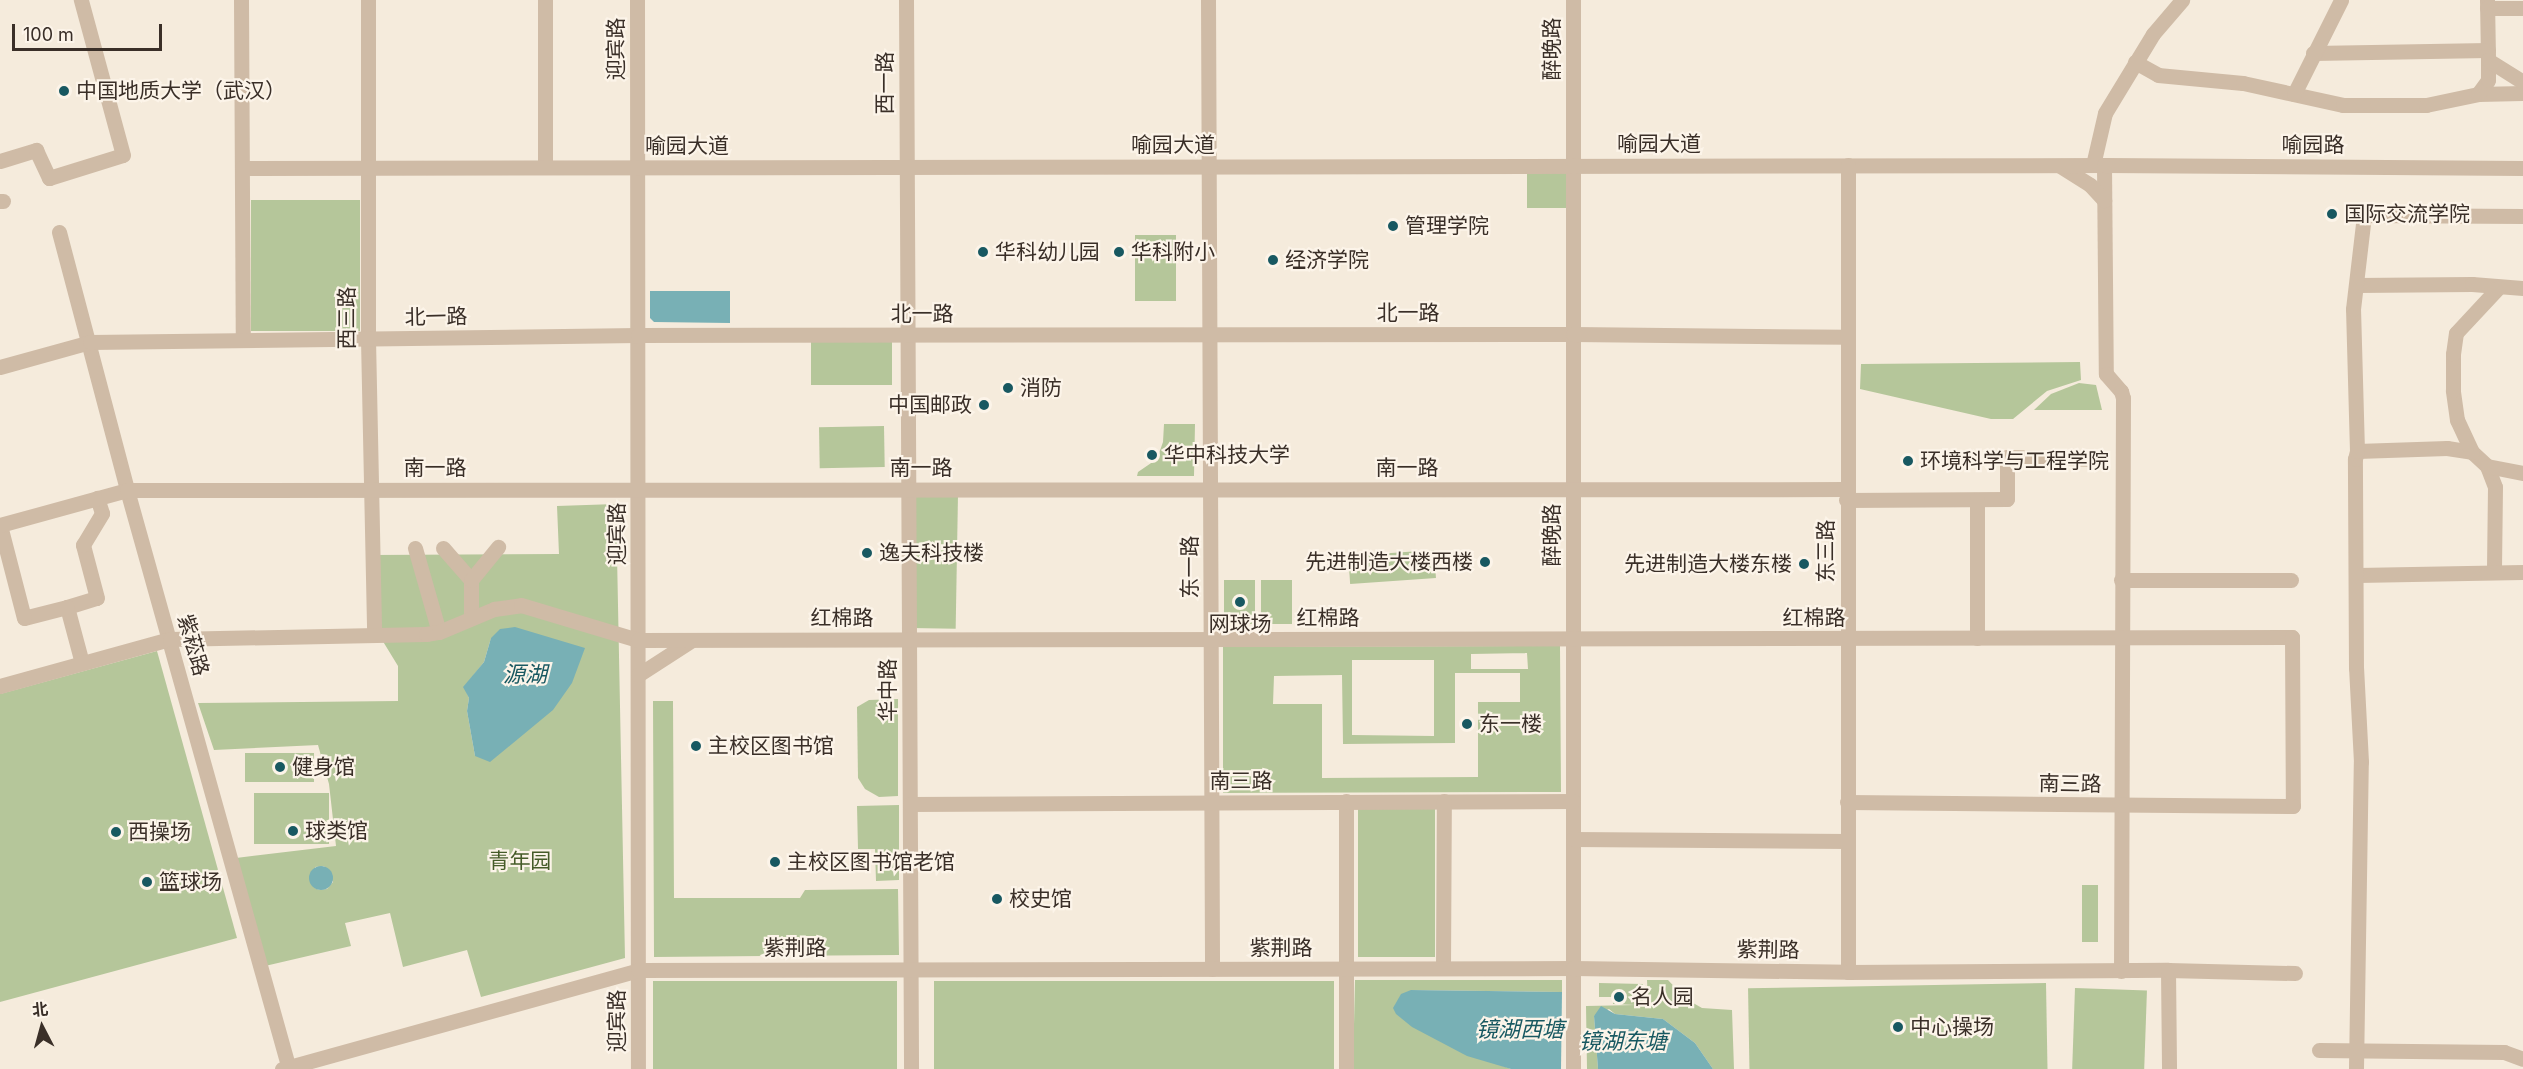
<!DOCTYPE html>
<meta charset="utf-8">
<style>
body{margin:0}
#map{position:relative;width:2523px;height:1069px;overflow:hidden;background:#f5ebdc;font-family:Inter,"Noto Sans SC",sans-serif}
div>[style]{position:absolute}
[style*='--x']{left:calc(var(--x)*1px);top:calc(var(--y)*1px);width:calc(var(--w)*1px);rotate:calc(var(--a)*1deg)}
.green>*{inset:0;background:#b5c69a;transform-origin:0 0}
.water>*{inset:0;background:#78b0b5}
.round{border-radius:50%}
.minor>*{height:15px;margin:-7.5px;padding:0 7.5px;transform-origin:7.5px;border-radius:7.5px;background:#cfbba6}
.dots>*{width:16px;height:16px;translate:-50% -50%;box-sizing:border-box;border:3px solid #fcf4e9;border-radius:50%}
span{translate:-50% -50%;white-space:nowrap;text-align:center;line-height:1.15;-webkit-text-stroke:4.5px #fcf4e9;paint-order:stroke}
.street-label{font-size:21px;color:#3a2f28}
.poi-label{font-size:21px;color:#3a2f28}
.left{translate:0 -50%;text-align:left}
.right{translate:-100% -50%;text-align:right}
.park-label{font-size:21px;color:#465c29}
.water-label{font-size:22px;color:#185861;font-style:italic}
.north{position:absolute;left:12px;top:997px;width:60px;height:60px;-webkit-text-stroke:4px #fcf4e9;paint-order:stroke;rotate:354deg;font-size:16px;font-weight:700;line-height:24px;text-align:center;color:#3a2f28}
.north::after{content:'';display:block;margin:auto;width:21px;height:27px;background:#3a2f28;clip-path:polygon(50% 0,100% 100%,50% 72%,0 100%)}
.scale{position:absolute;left:12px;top:24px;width:150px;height:27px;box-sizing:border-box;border:3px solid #3a2f28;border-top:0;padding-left:8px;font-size:18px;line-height:21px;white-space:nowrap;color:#3a2f28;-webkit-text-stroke:4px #fcf4e9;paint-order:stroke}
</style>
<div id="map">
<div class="green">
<div style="left:1566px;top:170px;width:38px;height:39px;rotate:90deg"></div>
<div style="left:360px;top:200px;width:131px;height:109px;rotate:90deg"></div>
<div style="left:1135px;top:235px;width:41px;height:66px"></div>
<div style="left:811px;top:341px;width:81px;height:44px"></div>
<div style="clip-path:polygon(2080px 362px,2081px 380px,2047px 391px,2013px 419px,1991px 419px,1860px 389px,1861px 364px)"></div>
<div style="clip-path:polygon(2079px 383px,2096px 385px,2102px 410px,2034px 410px,2051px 394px)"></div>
<div style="clip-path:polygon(1164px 424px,1195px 424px,1194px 476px,1137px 476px,1138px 472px,1157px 459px,1163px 442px)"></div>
<div style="left:884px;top:426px;width:41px;height:65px;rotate:89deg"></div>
<div style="left:913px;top:494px;width:45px;height:134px;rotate:1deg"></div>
<div style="clip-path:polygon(evenodd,616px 504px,625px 958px,481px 997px,467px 950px,403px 967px,390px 913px,345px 923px,351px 946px,265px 966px,236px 858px,336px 846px,329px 784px,318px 745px,214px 750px,198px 703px,398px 701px,398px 666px,376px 630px,373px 555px,559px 554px,557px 506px,616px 504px,491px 638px,475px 756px,467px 711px,469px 698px,464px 687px,484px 662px,491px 638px,616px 504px,324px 866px,333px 882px,327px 889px,319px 890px,315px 888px,315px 867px,324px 866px)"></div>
<div style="left:1434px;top:550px;width:28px;height:86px;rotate:86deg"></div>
<div style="left:1224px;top:580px;width:31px;height:44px"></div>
<div style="left:1261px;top:580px;width:31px;height:44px"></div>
<div style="clip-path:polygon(evenodd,1560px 646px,1561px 792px,1223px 793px,1223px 647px,1560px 646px,1527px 653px,1528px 669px,1471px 669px,1471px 654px,1527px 653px,1560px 646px,1352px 660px,1434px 660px,1434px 736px,1352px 735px,1352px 660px,1560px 646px,1455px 673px,1520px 673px,1520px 702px,1478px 702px,1478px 777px,1322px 778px,1322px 704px,1273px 704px,1274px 676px,1342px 675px,1343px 744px,1455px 743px,1455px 673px)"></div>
<div style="clip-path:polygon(157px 651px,237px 938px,0 1002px,0 694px)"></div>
<div style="clip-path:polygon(898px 699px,898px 796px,879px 797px,865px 789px,858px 778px,857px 707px,869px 700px)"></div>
<div style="clip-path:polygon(653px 701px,673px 701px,674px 898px,800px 898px,805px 890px,898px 889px,899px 955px,654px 957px)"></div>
<div style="left:245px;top:753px;width:69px;height:29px"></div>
<div style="left:254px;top:793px;width:75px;height:51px"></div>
<div style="clip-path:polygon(899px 805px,899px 880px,876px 881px,875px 849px,858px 849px,857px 806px)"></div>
<div style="left:1435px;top:807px;width:150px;height:77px;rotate:90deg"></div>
<div style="left:2082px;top:885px;width:16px;height:57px"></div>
<div style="clip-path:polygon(1355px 980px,1562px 980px,1562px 992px,1411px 990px,1503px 1066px,1511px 1069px,1353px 1069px)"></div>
<div style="clip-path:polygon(1647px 980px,1668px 980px,1686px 999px,1702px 1008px,1732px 1010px,1734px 1069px,1713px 1069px,1695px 1043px,1663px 1019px,1615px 1014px,1609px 1009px,1594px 1016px,1598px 1069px,1587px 1069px,1586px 1006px,1636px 1005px,1613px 1004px,1613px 997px,1599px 997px,1599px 983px,1643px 984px,1643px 1005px,1648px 1005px)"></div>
<div style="left:653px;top:981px;width:244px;height:88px"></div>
<div style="left:1334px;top:981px;width:88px;height:400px;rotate:90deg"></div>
<div style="left:2046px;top:983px;width:86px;height:298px;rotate:89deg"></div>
<div style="left:2075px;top:988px;width:72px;height:81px;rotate:2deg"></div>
</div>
<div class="water">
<div style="clip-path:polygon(650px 291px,730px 291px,730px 323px,654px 322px,650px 318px)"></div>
<div style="clip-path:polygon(515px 627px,585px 648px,572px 683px,553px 710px,490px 762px,475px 756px,467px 711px,469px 698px,463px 687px,484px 662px,491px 638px,500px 629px)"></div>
<div class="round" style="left:309px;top:866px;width:24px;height:24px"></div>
<div style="clip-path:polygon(1411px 990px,1562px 992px,1561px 1069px,1511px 1069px,1467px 1056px,1412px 1027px,1396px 1014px,1393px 1008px,1401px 994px)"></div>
<div style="clip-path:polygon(1601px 1006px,1615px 1014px,1663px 1019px,1695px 1043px,1713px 1069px,1598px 1069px,1594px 1016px)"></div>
</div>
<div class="minor">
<div style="--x:241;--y:0;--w:340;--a:89.7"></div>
<div style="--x:368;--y:0;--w:339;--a:90"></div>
<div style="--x:368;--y:339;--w:296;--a:88.8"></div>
<div style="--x:545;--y:0;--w:167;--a:90"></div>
<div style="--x:637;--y:0;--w:1069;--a:89.95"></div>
<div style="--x:906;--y:0;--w:1069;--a:89.73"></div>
<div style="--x:1208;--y:0;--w:969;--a:89.76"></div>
<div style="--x:1573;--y:0;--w:1069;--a:90"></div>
<div style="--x:2487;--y:0;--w:60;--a:89"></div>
<div style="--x:2487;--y:8;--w:36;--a:0"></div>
<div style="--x:2313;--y:53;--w:175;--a:-1"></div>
<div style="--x:2135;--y:62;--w:26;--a:29"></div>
<div style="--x:2158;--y:75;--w:85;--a:5.4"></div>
<div style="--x:2243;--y:83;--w:102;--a:12.4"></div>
<div style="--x:2343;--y:105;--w:83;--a:0"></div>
<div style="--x:2426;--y:105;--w:53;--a:-11.9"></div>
<div style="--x:2478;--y:94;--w:45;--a:-1.3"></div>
<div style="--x:2294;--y:94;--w:105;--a:-63.4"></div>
<div style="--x:2478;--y:94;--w:17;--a:-54"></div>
<div style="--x:2488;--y:80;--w:20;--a:-90"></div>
<div style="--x:2488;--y:60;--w:41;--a:32.2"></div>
<div style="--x:0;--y:161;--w:38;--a:-17"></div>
<div style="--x:36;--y:150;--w:31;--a:65"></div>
<div style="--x:49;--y:178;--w:77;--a:-17.3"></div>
<div style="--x:123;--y:155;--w:161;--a:-105.2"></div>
<div style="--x:2093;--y:165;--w:53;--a:-77"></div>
<div style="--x:2105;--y:113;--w:92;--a:-58.7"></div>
<div style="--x:2153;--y:34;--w:45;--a:-49.5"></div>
<div style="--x:2104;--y:165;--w:209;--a:89.5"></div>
<div style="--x:2106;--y:374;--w:23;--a:49"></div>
<div style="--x:2121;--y:391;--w:7;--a:74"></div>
<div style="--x:2123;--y:398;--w:573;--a:90.2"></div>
<div style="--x:2060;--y:166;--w:36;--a:32"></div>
<div style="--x:2090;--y:185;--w:21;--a:47"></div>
<div style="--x:242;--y:168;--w:1862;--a:-0.09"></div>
<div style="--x:2104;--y:165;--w:419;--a:0.4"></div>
<div style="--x:0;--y:201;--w:3;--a:0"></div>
<div style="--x:59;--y:232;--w:267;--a:75.2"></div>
<div style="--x:127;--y:490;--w:601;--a:74.37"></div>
<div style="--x:2357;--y:285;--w:115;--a:-0.5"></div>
<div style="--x:2472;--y:284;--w:51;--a:4.5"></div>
<div style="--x:0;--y:367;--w:93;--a:-15.5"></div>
<div style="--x:90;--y:342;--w:548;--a:-0.73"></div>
<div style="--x:638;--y:335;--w:935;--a:-0.06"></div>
<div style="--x:1573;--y:334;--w:274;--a:0.6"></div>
<div style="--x:2357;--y:451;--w:90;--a:-1.9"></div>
<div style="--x:2447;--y:448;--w:25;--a:9"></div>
<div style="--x:2472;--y:452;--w:21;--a:43"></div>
<div style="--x:2487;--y:466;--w:22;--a:69"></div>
<div style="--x:2495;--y:487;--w:85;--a:90.7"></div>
<div style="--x:2472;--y:452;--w:35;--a:-115"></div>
<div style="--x:2457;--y:420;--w:30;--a:-98"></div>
<div style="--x:2453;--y:390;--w:36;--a:-90"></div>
<div style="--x:2453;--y:354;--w:21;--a:-82"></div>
<div style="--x:2456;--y:333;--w:62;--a:-47"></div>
<div style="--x:2487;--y:466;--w:37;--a:11"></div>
<div style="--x:1846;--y:500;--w:161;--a:-0.4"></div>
<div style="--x:2007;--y:499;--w:42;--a:-90"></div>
<div style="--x:2007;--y:457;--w:93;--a:1.2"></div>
<div style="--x:1977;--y:500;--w:138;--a:90"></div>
<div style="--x:415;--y:548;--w:87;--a:74.1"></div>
<div style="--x:443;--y:548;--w:43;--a:48.8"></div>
<div style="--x:2357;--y:575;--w:166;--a:-1"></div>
<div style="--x:2121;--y:580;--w:170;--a:0"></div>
<div style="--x:67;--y:607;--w:31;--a:-17"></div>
<div style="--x:97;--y:598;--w:55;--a:-104.8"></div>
<div style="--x:83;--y:545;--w:37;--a:-59"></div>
<div style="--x:102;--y:513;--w:16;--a:-108"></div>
<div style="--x:471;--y:618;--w:38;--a:-90"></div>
<div style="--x:471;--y:580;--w:43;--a:-50.7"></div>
<div style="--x:82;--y:663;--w:58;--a:-105"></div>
<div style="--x:67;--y:607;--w:44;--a:165.7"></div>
<div style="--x:24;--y:618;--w:96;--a:-104.5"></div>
<div style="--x:0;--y:525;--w:132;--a:-15.4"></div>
<div style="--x:127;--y:490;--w:1719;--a:-0.03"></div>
<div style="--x:638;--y:675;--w:64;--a:-32.9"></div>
<div style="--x:0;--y:686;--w:176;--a:-15.5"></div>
<div style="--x:170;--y:639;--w:256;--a:-1.1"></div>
<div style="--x:426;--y:634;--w:13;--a:-9"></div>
<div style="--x:439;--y:632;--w:60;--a:-22.7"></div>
<div style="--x:494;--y:609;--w:27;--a:-8"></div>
<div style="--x:521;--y:605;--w:122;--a:16.7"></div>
<div style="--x:638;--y:640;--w:1654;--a:-0.1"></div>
<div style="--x:2292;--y:637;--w:169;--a:89.7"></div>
<div style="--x:2293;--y:806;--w:446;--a:-179.5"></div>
<div style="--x:1346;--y:801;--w:268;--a:90"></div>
<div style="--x:910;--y:804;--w:663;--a:-0.26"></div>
<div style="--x:1573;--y:839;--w:274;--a:0.4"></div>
<div style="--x:1443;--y:968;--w:167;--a:-89.7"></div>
<div style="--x:2168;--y:970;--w:99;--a:89.4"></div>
<div style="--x:1848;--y:972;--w:807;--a:-90"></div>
<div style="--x:2319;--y:1050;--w:185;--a:0.6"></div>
<div style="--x:2504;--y:1052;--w:20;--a:20"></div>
<div style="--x:282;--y:1069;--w:370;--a:-15.5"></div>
<div style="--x:638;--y:970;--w:935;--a:-0.12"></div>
<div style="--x:1573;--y:968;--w:275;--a:0.8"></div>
<div style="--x:1848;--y:972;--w:320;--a:-0.4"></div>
<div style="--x:2168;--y:970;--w:127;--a:1.4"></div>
<div style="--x:2356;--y:1069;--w:307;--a:-89.1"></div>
<div style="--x:2361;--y:762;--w:94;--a:-93"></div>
<div style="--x:2356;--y:668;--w:209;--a:-90.3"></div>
<div style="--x:2355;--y:459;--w:8;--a:-76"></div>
<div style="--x:2357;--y:451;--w:142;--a:-91.6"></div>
<div style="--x:2353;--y:309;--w:95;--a:-83.3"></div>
<div style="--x:2364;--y:215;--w:159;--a:0.4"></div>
</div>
<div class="dots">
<div style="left:64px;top:91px;background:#185861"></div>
<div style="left:2332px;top:214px;background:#185861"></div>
<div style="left:1393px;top:226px;background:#185861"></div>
<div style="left:983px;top:252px;background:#185861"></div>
<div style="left:1119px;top:252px;background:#185861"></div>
<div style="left:1273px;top:260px;background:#185861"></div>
<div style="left:1008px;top:388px;background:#185861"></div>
<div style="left:984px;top:405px;background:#185861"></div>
<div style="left:1152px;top:455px;background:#185861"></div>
<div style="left:1908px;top:461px;background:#185861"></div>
<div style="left:867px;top:553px;background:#185861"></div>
<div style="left:1485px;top:562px;background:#185861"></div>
<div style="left:1804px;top:564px;background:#185861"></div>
<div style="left:1240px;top:602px;background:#185861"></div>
<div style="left:1467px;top:724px;background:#185861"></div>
<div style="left:696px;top:746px;background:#185861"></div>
<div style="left:280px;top:767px;background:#185861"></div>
<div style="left:293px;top:831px;background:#185861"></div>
<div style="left:116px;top:832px;background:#185861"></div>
<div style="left:775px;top:862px;background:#185861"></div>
<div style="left:147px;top:882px;background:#185861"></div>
<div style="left:997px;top:899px;background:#185861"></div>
<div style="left:1619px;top:997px;background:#185861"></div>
<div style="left:1898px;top:1027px;background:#185861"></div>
</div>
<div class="street-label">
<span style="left:616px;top:49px;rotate:-90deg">迎宾路</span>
<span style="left:1552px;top:49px;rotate:-90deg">醉晚路</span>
<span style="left:885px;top:83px;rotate:-90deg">西一路</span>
<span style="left:1659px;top:144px">喻园大道</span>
<span style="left:1173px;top:145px">喻园大道</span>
<span style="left:2313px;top:145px">喻园路</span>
<span style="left:687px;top:146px">喻园大道</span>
<span style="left:1408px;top:313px">北一路</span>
<span style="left:922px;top:314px">北一路</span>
<span style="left:436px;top:317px;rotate:-1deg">北一路</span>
<span style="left:347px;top:318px;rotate:-90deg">西三路</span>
<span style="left:435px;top:468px">南一路</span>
<span style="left:921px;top:468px">南一路</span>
<span style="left:1407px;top:468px">南一路</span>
<span style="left:617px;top:534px;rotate:-90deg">迎宾路</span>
<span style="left:1552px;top:535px;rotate:-90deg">醉晚路</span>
<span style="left:1826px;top:551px;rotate:-90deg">东三路</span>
<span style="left:1190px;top:567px;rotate:-90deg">东一路</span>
<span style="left:842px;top:618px">红棉路</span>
<span style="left:1328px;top:618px">红棉路</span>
<span style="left:1814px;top:618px">红棉路</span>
<span style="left:193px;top:645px;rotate:74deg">紫菘路</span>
<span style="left:888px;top:690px;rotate:-90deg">华中路</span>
<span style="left:1241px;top:781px">南三路</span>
<span style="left:2070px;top:784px;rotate:1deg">南三路</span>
<span style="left:795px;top:948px">紫荆路</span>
<span style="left:1281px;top:948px">紫荆路</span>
<span style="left:1768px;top:950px;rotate:1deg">紫荆路</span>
<span style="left:617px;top:1021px;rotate:-90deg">迎宾路</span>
</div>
<div class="poi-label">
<span class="left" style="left:76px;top:91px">中国地质大学（武汉）</span>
<span class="left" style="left:2344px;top:214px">国际交流学院</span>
<span class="left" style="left:1405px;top:226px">管理学院</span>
<span class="left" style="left:995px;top:252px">华科幼儿园</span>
<span class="left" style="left:1131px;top:252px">华科附小</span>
<span class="left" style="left:1285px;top:260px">经济学院</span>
<span class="left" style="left:1020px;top:388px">消防</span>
<span class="right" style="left:972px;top:405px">中国邮政</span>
<span class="left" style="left:1164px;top:455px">华中科技大学</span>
<span class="left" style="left:1920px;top:461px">环境科学与工程学院</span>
<span class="left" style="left:879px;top:553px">逸夫科技楼</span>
<span class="right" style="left:1473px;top:562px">先进制造大楼西楼</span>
<span class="right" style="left:1792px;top:564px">先进制造大楼东楼</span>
<span style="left:1240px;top:624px">网球场</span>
<span class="left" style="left:1479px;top:724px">东一楼</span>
<span class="left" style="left:708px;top:746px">主校区图书馆</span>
<span class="left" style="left:292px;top:767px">健身馆</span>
<span class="left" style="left:305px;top:831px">球类馆</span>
<span class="left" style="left:128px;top:832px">西操场</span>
<span class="left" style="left:787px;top:862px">主校区图书馆老馆</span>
<span class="left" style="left:159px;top:882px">篮球场</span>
<span class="left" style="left:1009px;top:899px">校史馆</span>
<span class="left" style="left:1631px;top:997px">名人园</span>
<span class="left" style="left:1910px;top:1027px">中心操场</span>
</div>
<div class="park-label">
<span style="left:520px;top:861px">青年园</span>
</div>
<div class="water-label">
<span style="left:525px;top:675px">源湖</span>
<span style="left:1520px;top:1030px">镜湖西塘</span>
<span style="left:1623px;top:1042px">镜湖东塘</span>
</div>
<div class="north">北</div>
<div class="scale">100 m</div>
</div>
